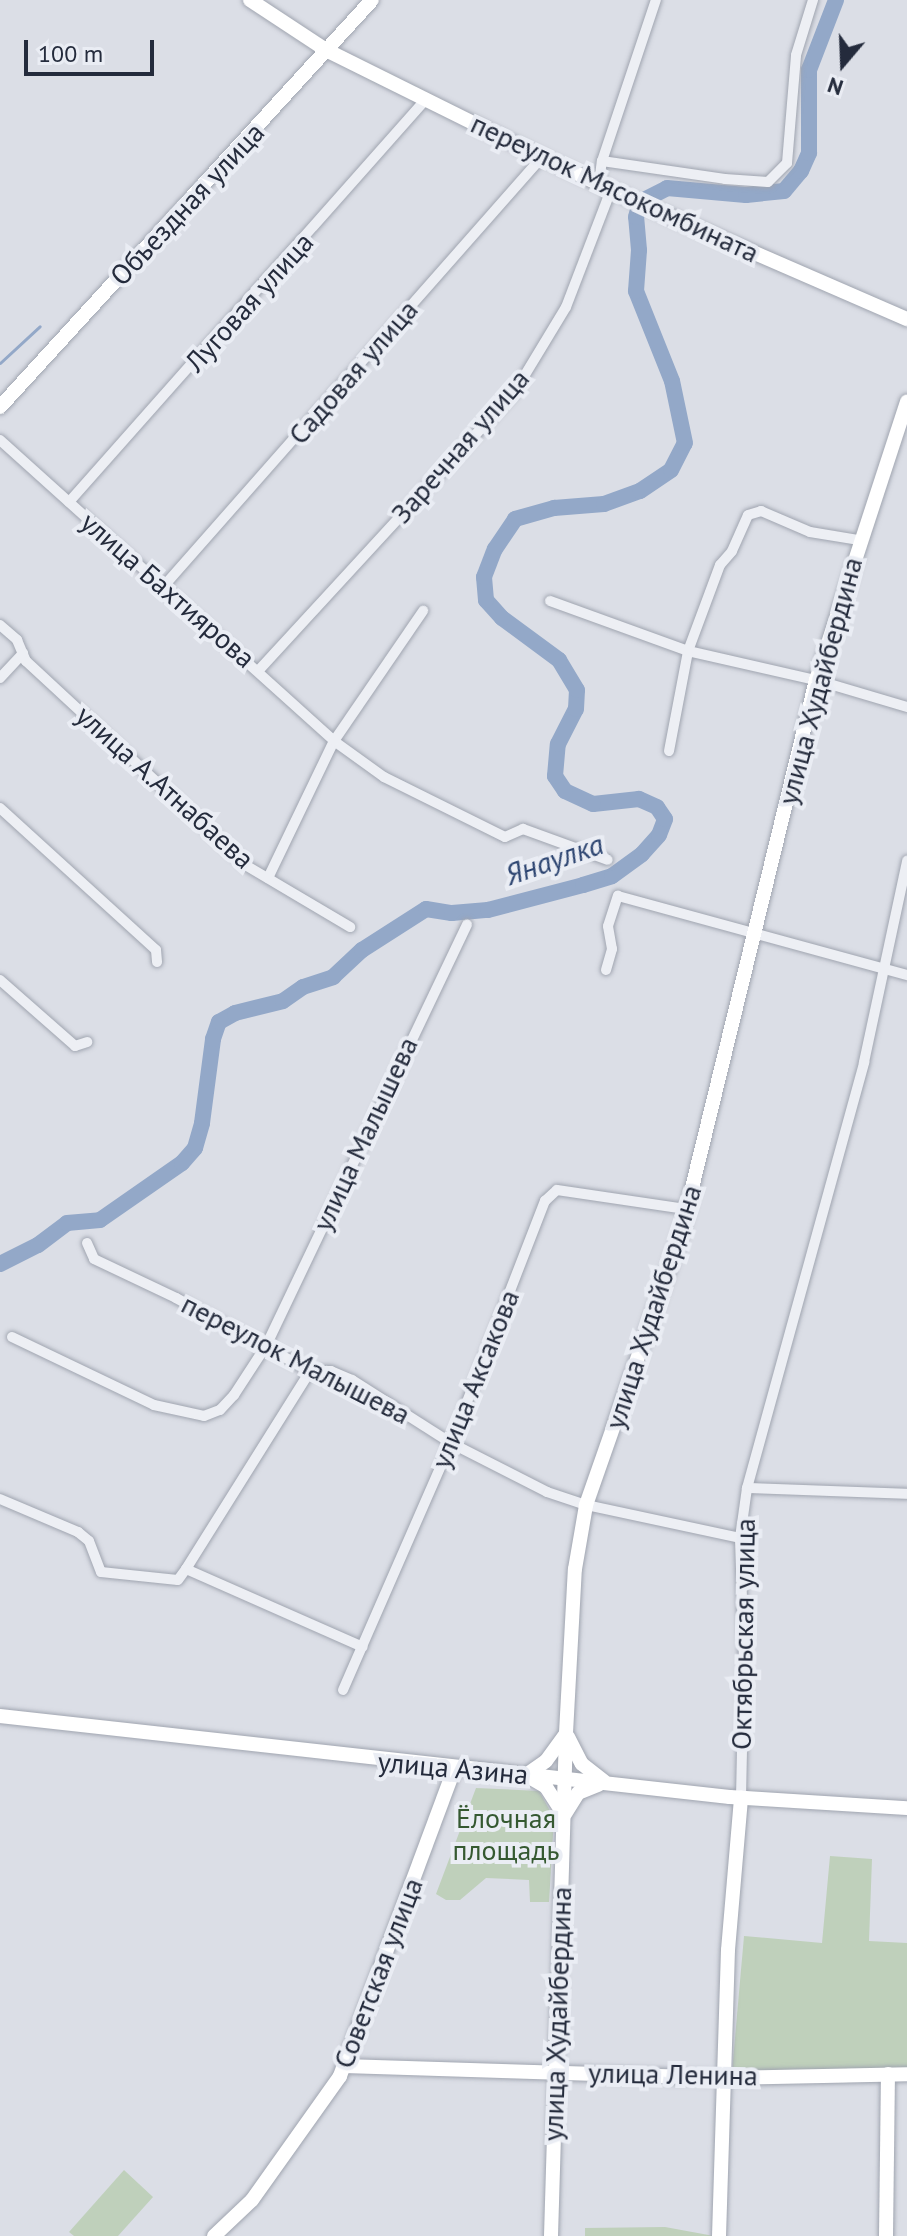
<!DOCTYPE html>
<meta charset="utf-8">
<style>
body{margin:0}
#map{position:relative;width:907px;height:2236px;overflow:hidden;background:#dbdee6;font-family:"PT Sans",sans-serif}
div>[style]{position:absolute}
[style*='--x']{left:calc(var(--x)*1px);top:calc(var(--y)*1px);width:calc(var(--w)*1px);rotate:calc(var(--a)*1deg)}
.green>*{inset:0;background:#bfd0bb}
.stream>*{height:3px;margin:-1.5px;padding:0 1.5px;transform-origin:1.5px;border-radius:1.5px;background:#93a8c8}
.river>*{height:16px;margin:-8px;padding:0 8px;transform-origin:8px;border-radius:8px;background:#93a8c8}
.roads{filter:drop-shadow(0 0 2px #a0a5b0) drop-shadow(0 0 2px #a0a5b0)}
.street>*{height:10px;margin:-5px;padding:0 5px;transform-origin:5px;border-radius:5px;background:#edeff4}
.secondary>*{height:14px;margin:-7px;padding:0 7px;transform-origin:7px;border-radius:7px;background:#fff}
span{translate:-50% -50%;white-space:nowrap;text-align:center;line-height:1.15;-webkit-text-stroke:8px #eaedf4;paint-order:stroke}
.street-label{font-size:28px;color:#242b3c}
.park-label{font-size:28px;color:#355931}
.water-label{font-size:30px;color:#2d4571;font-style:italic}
.north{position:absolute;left:803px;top:24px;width:80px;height:80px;-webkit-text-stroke:6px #eaedf4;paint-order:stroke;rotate:199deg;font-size:22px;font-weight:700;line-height:32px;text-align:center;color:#242b3c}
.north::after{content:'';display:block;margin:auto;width:28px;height:36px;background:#242b3c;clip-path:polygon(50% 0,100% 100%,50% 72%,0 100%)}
.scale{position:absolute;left:24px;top:40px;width:130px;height:36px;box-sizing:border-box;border:4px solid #242b3c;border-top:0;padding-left:10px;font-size:24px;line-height:28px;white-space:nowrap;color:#242b3c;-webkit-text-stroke:6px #eaedf4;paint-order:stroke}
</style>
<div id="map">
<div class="green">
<div style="clip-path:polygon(476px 1788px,539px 1791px,554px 1818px,549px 1902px,530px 1902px,529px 1880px,486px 1878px,460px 1900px,446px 1900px,436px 1894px)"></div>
<div style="clip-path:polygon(830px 1856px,872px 1859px,869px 1941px,907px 1943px,907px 2068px,732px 2072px,744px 1936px,822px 1943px)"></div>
<div style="clip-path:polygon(124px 2170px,153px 2197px,118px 2236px,74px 2236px,69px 2232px)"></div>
<div style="clip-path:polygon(665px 2227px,714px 2236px,585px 2236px,585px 2228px)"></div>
</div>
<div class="stream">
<div style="--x:0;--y:363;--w:54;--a:-42.8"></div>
</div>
<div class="river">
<div style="--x:0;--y:1264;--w:42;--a:-26.6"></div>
<div style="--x:38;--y:1245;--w:36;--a:-37"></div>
<div style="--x:67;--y:1223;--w:33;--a:-5"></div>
<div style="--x:100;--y:1220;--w:100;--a:-34.8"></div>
<div style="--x:182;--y:1163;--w:20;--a:-49"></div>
<div style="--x:195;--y:1148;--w:26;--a:-74"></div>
<div style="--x:202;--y:1123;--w:85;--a:-82.5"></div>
<div style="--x:213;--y:1039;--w:18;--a:-71"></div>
<div style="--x:219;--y:1022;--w:18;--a:-29"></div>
<div style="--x:235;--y:1013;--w:49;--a:-14"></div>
<div style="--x:283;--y:1001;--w:24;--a:-35"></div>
<div style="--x:303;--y:987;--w:32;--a:-18"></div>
<div style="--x:333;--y:977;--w:40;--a:-43"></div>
<div style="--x:362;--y:950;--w:76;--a:-32.6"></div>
<div style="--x:426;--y:909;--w:26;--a:9"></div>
<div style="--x:452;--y:913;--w:36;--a:-5"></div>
<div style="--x:488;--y:910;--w:98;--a:-14.7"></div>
<div style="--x:583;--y:885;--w:30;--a:-17"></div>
<div style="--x:612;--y:876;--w:37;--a:-36"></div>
<div style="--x:642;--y:854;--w:25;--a:-48"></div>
<div style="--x:659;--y:835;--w:17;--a:-69"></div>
<div style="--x:665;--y:819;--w:14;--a:-124"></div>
<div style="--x:657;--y:807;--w:20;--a:-156"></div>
<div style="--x:639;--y:799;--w:46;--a:173.8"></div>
<div style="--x:593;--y:804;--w:31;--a:-155"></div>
<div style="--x:565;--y:791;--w:18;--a:-124"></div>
<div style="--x:555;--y:776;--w:32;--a:-85"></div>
<div style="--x:558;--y:744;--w:39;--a:-63"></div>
<div style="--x:576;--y:709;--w:19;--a:-87"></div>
<div style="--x:577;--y:690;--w:35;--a:-121"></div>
<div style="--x:559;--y:660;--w:71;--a:-143.6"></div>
<div style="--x:502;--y:618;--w:24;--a:-132"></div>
<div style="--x:486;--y:600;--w:23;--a:-95"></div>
<div style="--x:484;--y:577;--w:30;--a:-69"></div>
<div style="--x:495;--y:549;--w:36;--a:-56"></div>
<div style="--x:515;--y:519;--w:41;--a:-15.8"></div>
<div style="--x:554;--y:508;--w:50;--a:-4.6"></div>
<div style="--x:604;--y:504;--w:38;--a:-20"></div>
<div style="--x:640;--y:491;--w:37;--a:-34"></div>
<div style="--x:671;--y:470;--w:30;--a:-63"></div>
<div style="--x:685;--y:443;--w:63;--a:-101.8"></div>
<div style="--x:672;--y:381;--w:97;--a:-111.8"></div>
<div style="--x:636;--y:291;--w:41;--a:-85.8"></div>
<div style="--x:639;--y:250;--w:33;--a:-95"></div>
<div style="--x:636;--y:217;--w:16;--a:-75"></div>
<div style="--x:640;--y:202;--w:30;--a:-27"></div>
<div style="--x:667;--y:188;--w:79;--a:5.1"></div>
<div style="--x:746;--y:195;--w:38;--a:-6"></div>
<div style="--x:784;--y:191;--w:26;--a:-50"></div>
<div style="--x:801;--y:171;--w:20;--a:-66"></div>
<div style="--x:809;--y:153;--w:83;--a:-90"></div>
<div style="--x:809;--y:70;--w:75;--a:-68.9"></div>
</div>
<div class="roads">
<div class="street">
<div style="--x:602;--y:161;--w:170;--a:-71.5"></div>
<div style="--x:599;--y:184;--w:23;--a:-83"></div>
<div style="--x:602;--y:161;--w:124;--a:8.3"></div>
<div style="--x:725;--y:179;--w:43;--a:4"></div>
<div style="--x:768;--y:182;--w:27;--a:-45"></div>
<div style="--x:787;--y:163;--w:108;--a:-85.2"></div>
<div style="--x:796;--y:55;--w:58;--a:-72.8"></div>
<div style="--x:0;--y:440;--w:450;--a:42"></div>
<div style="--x:334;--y:741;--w:62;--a:35.8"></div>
<div style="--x:384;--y:777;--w:135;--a:26.4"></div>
<div style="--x:505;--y:837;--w:20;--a:-24"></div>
<div style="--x:523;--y:829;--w:90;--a:20"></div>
<div style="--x:69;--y:502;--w:538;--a:-48.46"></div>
<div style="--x:163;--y:587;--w:573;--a:-48.61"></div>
<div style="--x:550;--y:601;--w:147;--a:19.9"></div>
<div style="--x:688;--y:651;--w:131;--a:12.8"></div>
<div style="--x:816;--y:680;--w:95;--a:16.5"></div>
<div style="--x:0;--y:625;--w:23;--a:41"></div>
<div style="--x:17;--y:640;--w:23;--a:67"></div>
<div style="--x:26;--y:661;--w:301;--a:42.8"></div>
<div style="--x:247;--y:866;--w:120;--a:30.6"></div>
<div style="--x:259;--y:670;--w:377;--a:-47.4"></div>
<div style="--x:514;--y:393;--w:100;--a:-58.8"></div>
<div style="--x:566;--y:307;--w:125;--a:-69"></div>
<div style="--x:0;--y:678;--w:34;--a:-47"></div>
<div style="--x:669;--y:751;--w:102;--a:-79.2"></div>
<div style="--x:688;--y:651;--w:92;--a:-69.6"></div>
<div style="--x:720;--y:565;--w:18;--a:-49"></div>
<div style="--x:732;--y:551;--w:39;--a:-66"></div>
<div style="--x:748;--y:515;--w:14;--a:-17"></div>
<div style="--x:761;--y:511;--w:53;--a:23.2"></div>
<div style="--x:810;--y:532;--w:50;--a:9.3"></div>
<div style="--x:0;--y:808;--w:211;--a:42.3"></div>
<div style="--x:156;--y:950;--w:12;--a:85"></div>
<div style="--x:268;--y:878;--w:152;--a:-64.3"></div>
<div style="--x:334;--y:741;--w:158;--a:-55.6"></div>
<div style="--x:606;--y:970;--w:22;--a:-74"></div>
<div style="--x:612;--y:949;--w:23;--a:-100"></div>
<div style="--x:608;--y:926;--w:32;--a:-72"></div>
<div style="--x:618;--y:896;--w:300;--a:15.3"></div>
<div style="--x:0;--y:980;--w:100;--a:41.3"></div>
<div style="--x:75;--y:1046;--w:13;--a:-18"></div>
<div style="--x:87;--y:1243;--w:17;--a:66"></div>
<div style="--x:94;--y:1259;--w:91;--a:25.4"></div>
<div style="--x:176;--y:1298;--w:153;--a:28.6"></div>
<div style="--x:310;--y:1371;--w:21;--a:0"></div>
<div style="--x:331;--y:1371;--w:23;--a:23"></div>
<div style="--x:352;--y:1380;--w:117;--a:32.5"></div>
<div style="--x:451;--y:1443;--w:108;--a:27"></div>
<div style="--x:547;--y:1492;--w:41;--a:18.4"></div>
<div style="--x:586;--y:1505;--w:157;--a:12.1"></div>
<div style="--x:12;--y:1337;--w:157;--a:25.6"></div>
<div style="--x:154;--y:1405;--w:51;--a:12.4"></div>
<div style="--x:204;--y:1416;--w:17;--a:-21"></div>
<div style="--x:220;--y:1410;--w:21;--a:-47"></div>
<div style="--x:234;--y:1395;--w:59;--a:-56.9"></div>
<div style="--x:266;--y:1346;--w:467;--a:-64.5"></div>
<div style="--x:747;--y:1488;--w:160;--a:2.1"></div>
<div style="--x:0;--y:1499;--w:85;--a:22.9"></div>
<div style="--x:78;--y:1532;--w:14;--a:39"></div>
<div style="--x:89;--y:1541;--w:33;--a:69"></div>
<div style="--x:101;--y:1572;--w:77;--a:5.9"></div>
<div style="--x:178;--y:1580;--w:14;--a:-54"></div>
<div style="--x:186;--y:1569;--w:193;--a:23.8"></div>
<div style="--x:186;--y:1569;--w:234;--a:-57.9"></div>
<div style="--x:343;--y:1690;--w:270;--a:-66.4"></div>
<div style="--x:451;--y:1443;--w:260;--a:-68.8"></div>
<div style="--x:545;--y:1201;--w:16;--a:-43"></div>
<div style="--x:557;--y:1190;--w:130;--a:8.4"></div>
<div style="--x:741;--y:1798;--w:139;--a:-88.8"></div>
<div style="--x:744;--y:1659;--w:121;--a:-91.9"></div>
<div style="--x:740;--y:1538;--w:50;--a:-82"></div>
<div style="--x:747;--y:1488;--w:442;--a:-74.6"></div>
<div style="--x:864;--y:1062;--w:206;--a:-77.9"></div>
</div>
<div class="secondary">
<div style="--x:250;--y:0;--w:91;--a:33.3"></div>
<div style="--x:326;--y:50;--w:241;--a:26.4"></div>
<div style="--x:542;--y:157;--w:101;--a:25.3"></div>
<div style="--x:633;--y:200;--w:299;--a:23.5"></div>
<div style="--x:0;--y:407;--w:551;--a:-47.57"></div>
<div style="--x:0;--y:1716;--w:734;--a:6.33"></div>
<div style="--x:730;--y:1797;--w:177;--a:3.6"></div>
<div style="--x:568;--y:1737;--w:30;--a:63"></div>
<div style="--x:582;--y:1764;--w:28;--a:38"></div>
<div style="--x:526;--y:1775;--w:24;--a:-35"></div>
<div style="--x:546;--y:1761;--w:34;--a:-54"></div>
<div style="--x:529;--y:1777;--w:20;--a:30"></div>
<div style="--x:546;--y:1787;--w:27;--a:57"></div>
<div style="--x:565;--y:1814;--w:25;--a:-58"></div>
<div style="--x:578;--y:1793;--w:22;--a:-22"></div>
<div style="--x:344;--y:2066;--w:379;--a:1.8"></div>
<div style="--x:723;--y:2078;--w:184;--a:-1.2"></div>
<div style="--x:214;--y:2236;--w:52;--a:-43.5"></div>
<div style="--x:252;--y:2200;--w:152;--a:-54.6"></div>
<div style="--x:340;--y:2076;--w:327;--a:-69.6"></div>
<div style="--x:551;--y:2236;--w:503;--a:-88.29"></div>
<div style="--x:566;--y:1733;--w:164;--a:-86.9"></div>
<div style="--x:575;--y:1569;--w:65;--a:-80.2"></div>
<div style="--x:586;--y:1505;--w:288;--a:-70.7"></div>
<div style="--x:681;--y:1233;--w:569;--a:-76.28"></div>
<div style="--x:816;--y:680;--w:293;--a:-71.9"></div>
<div style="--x:719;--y:2236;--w:286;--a:-88.2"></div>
<div style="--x:728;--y:1950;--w:153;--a:-85.1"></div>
<div style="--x:886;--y:2236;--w:162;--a:-89.3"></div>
</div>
</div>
<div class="street-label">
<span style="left:615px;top:188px;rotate:25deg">переулок Мясокомбината</span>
<span style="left:187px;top:204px;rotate:-47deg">Объездная улица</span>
<span style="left:249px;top:302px;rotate:-48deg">Луговая улица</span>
<span style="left:353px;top:372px;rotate:-49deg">Садовая улица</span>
<span style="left:460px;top:446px;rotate:-49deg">Заречная улица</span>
<span style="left:168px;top:590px;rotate:41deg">улица Бахтиярова</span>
<span style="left:820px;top:681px;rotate:-75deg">улица Худайбердина</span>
<span style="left:165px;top:787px;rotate:42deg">улица А.Атнабаева</span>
<span style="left:365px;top:1134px;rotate:-65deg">улица Малышева</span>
<span style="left:653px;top:1307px;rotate:-72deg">улица Худайбердина</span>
<span style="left:296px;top:1359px;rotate:27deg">переулок Малышева</span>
<span style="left:475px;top:1379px;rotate:-68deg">улица Аксакова</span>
<span style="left:743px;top:1634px;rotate:-89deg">Октябрьская улица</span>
<span style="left:453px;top:1768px;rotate:5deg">улица Азина</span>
<span style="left:378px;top:1973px;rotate:-69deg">Советская улица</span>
<span style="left:557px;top:2014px;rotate:-88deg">улица Худайбердина</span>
<span style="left:673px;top:2074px;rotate:1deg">улица Ленина</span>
</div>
<div class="park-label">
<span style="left:506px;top:1834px">Ёлочная<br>площадь</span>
</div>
<div class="water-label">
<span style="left:554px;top:859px;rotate:-19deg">Янаулка</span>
</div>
<div class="north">N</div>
<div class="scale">100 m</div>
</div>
